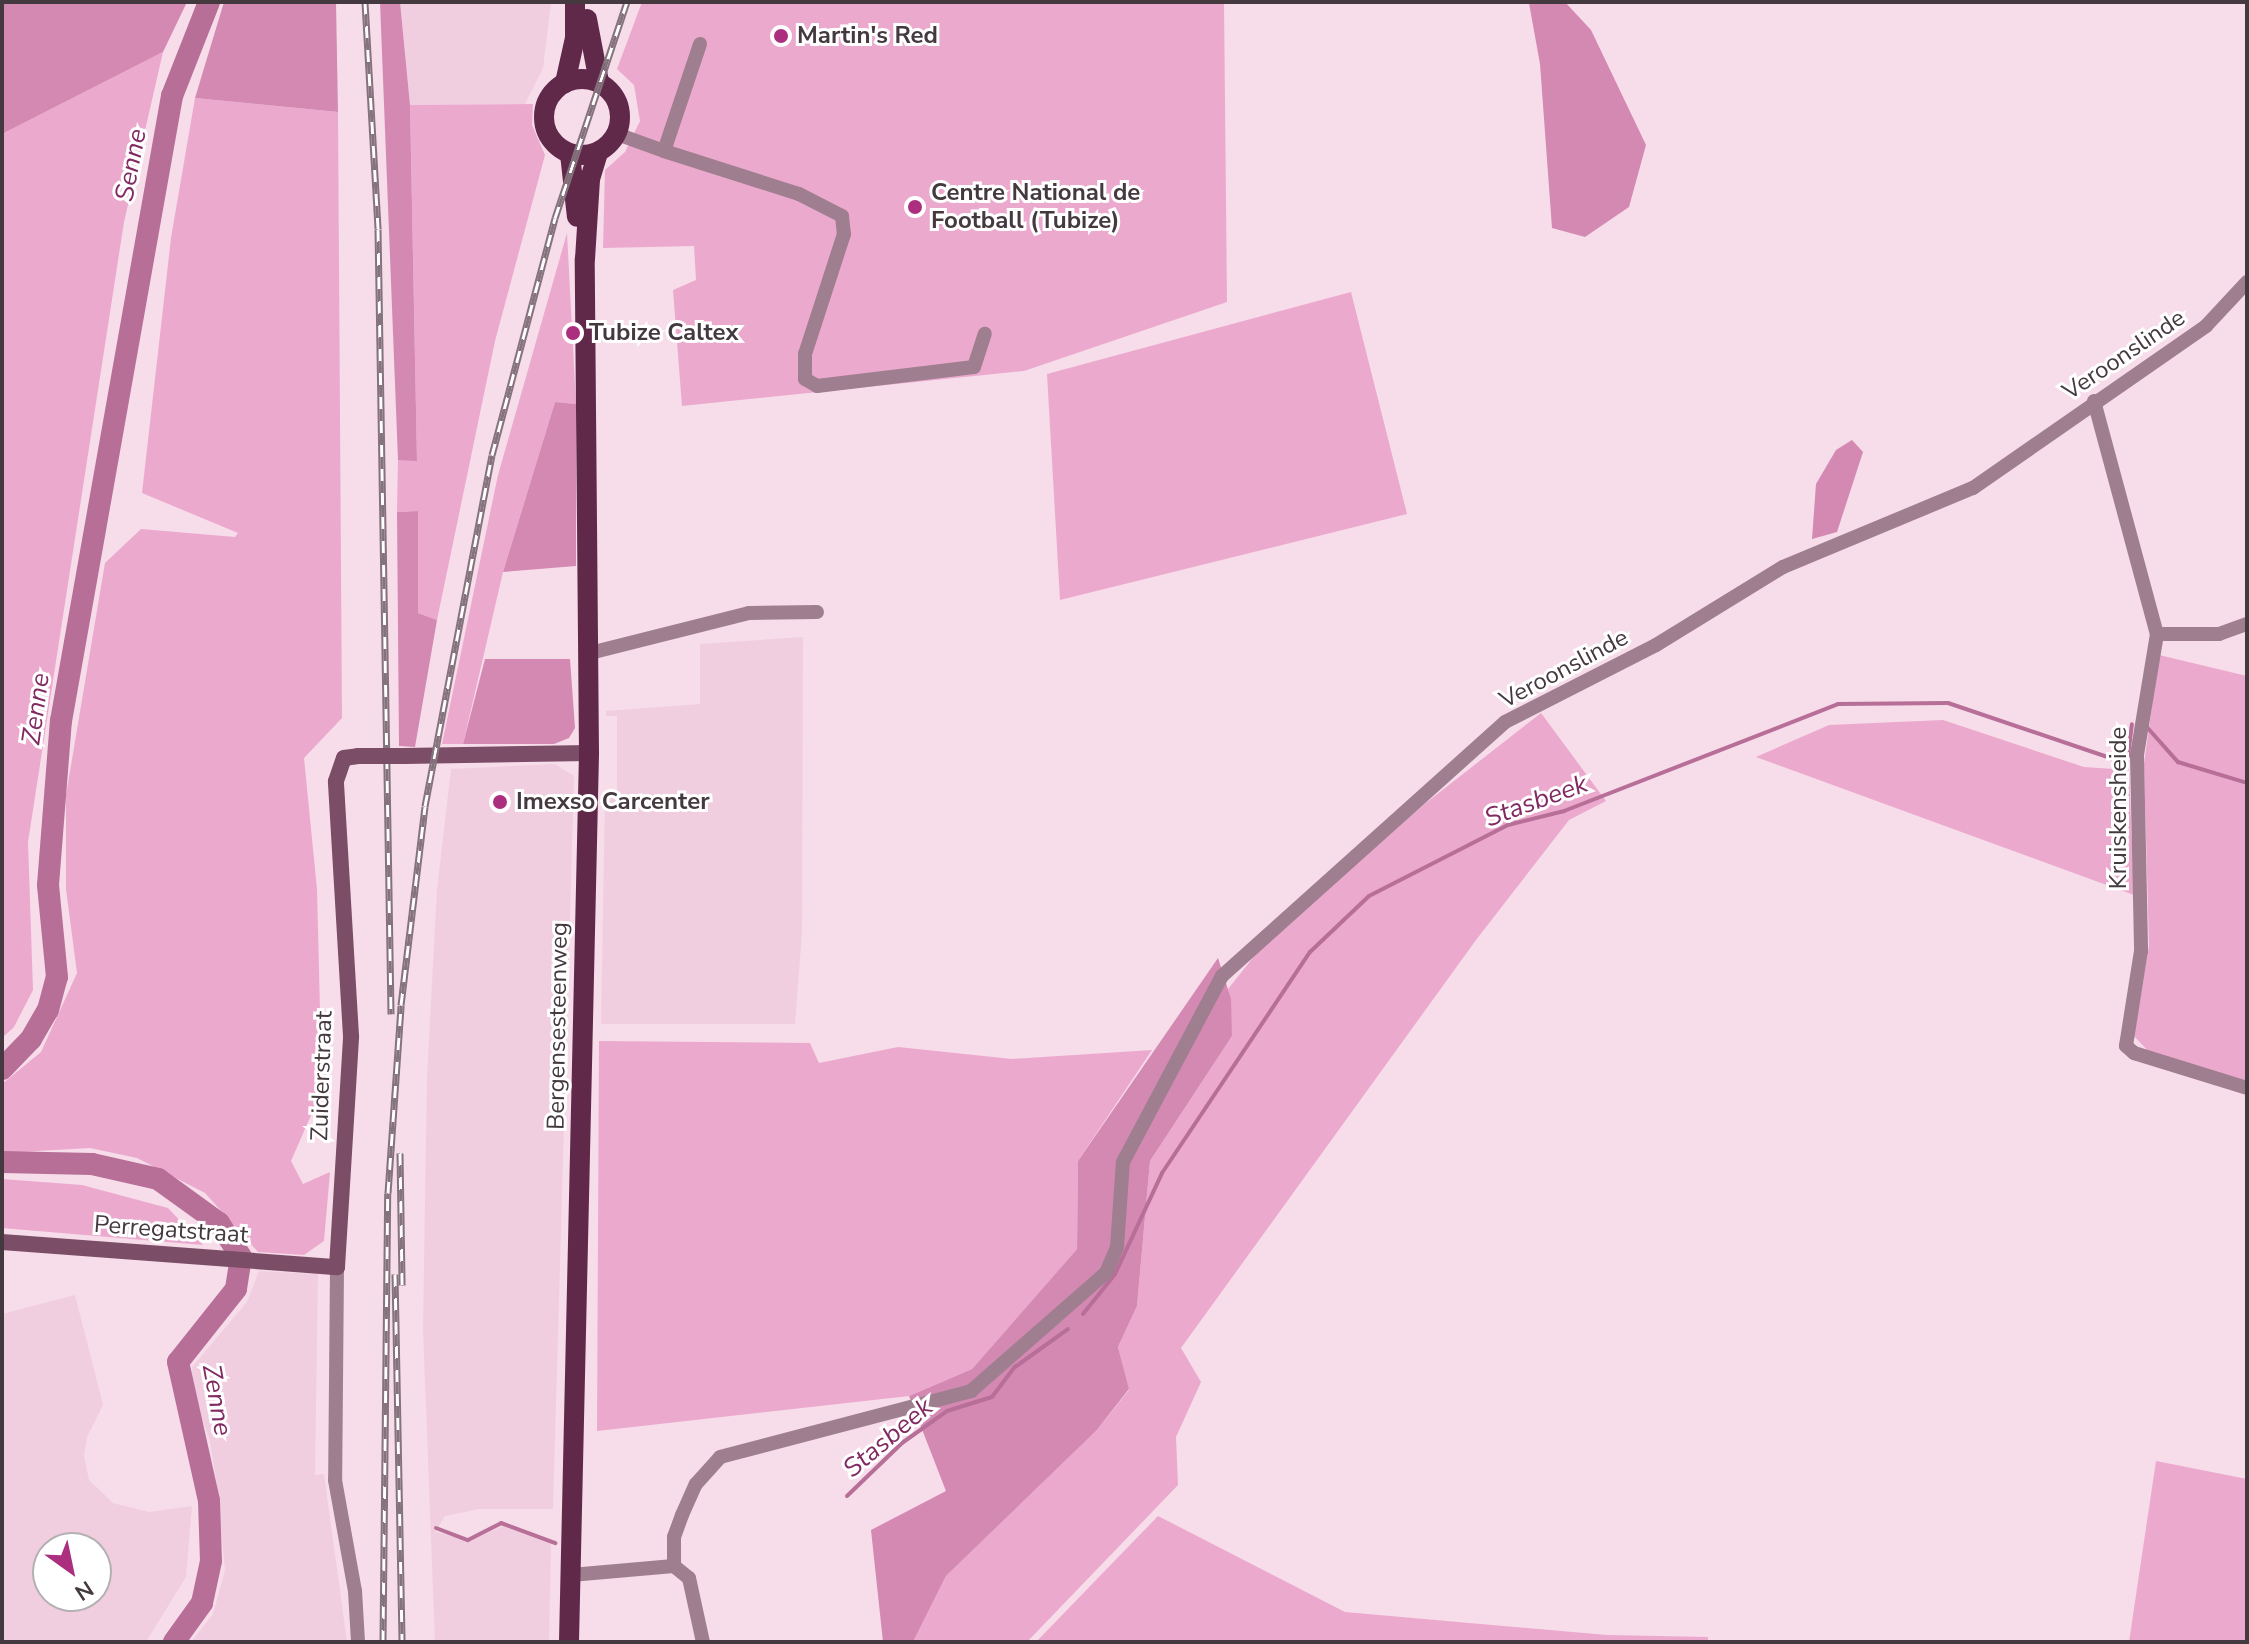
<!DOCTYPE html>
<style>
body{margin:0}
#map{position:relative;width:2249px;height:1644px;overflow:hidden;background:#f7dcea;font-family:"Nunito Sans",sans-serif}
div>[style]{position:absolute}
[style*='--x']{left:calc(var(--x)*1px);top:calc(var(--y)*1px);width:calc(var(--w)*1px);rotate:calc(var(--a)*1deg)}
.built>*{inset:0;background:#f0cee0}
.green>*{inset:0;background:#eca9ce}
.forest>*{inset:0;background:#d489b3}
.stream>*{height:4px;margin:-2px;padding:0 2px;transform-origin:2px;border-radius:2px;background:#b76f98}
.river>*{height:22px;margin:-11px;padding:0 11px;transform-origin:11px;border-radius:11px;background:#b76f98}
.street>*{height:14px;margin:-7px;padding:0 7px;transform-origin:7px;border-radius:7px;background:#9f7e8f}
.secondary>*{height:16px;margin:-8px;padding:0 8px;transform-origin:8px;border-radius:8px;background:#7b4d67}
.primary>*{height:20px;margin:-10px;padding:0 10px;transform-origin:10px;border-radius:10px;background:#60294a}
.primary>.ring{margin:-10px;padding:0;box-sizing:content-box;background:none;border:20px solid #60294a;border-radius:50%}
.rail>*{height:7px;margin-top:-3.5px;transform-origin:0;background:repeating-linear-gradient(90deg,#fff 0 12px,#84737c 0 24px);box-sizing:border-box;border-block:2px solid #84737c}
.secondary-bridge>*{height:16px;margin:-8px;padding:0 8px;transform-origin:8px;border-radius:8px;background:#7b4d67}
.dots>*{width:22px;height:22px;translate:-50% -50%;box-sizing:border-box;border:4px solid #fff;border-radius:50%}
span{translate:-50% -50%;white-space:nowrap;text-align:center;line-height:1.15;-webkit-text-stroke:6px #fff;paint-order:stroke}
.poi-label{font-size:24px;color:#44393f;font-weight:700}
.left{translate:0 -50%;text-align:left}
.street-label{font-size:24px;color:#44393f}
.water-label{font-size:26px;color:#812961;font-style:italic}
.frame{position:absolute;inset:0;border:4px solid #44393f;pointer-events:none}
.north{position:absolute;left:32px;top:1532px;width:80px;height:80px;box-sizing:border-box;background:#fff;border:2px solid #b4b0b2;border-radius:50%;rotate:147deg;font-size:22px;font-weight:700;line-height:32px;text-align:center;color:#44393f}
.north::after{content:'';display:block;margin:auto;width:28px;height:36px;background:#ab2e7f;clip-path:polygon(50% 0,100% 100%,50% 72%,0 100%)}
</style>
<div id="map">
<div class="built">
<div style="clip-path:polygon(400px 2px,551px 2px,543px 68px,525px 104px,410px 105px)"></div>
<div style="clip-path:polygon(803px 637px,802px 932px,795px 1024px,601px 1024px,605px 796px,617px 795px,617px 716px,606px 716px,606px 711px,700px 704px,700px 644px)"></div>
<div style="clip-path:polygon(555px 764px,574px 776px,553px 1509px,479px 1509px,445px 1516px,435px 1532px,471px 1540px,503px 1526px,551px 1543px,549px 1642px,435px 1642px,423px 1329px,427px 1077px,437px 890px,451px 769px)"></div>
<div style="clip-path:polygon(259px 1271px,318px 1274px,315px 1475px,324px 1474px,347px 1642px,191px 1642px,213px 1614px,225px 1570px,216px 1479px,209px 1437px,193px 1397px,192px 1367px,247px 1302px)"></div>
<div style="clip-path:polygon(evenodd,75px 1295px,103px 1405px,87px 1437px,84px 1456px,89px 1480px,113px 1503px,149px 1512px,192px 1506px,186px 1577px,146px 1642px,2px 1642px,2px 1314px,75px 1295px,96px 1548px,96px 1596px,48px 1596px,48px 1548px,96px 1548px)"></div>
</div>
<div class="green">
<div style="clip-path:polygon(642px 2px,1224px 2px,1227px 302px,1024px 371px,682px 406px,673px 290px,696px 280px,694px 246px,603px 248px,605px 170px,625px 152px,640px 121px,634px 85px,617px 69px)"></div>
<div style="clip-path:polygon(163px 52px,124px 222px,28px 842px,33px 990px,14px 1027px,2px 1038px,2px 134px)"></div>
<div style="clip-path:polygon(195px 98px,338px 112px,342px 718px,304px 758px,317px 889px,322px 1090px,291px 1161px,303px 1184px,330px 1172px,324px 1241px,304px 1255px,258px 1252px,205px 1193px,137px 1158px,90px 1148px,2px 1153px,2px 1084px,41px 1052px,77px 973px,66px 889px,66px 795px,105px 563px,141px 529px,235px 537px,238px 533px,142px 493px,171px 238px)"></div>
<div style="clip-path:polygon(533px 104px,532px 125px,545px 155px,495px 341px,437px 620px,418px 613px,417px 511px,397px 512px,398px 460px,417px 460px,410px 105px)"></div>
<div style="clip-path:polygon(567px 233px,576px 404px,555px 402px,503px 572px,463px 744px,442px 744px,498px 475px)"></div>
<div style="clip-path:polygon(1351px 292px,1407px 514px,1060px 600px,1047px 374px)"></div>
<div style="clip-path:polygon(2159px 655px,2247px 676px,2247px 1083px,2150px 1053px,2134px 1036px,2149px 946px,2144px 764px)"></div>
<div style="clip-path:polygon(1541px 713px,1606px 801px,1569px 820px,1476px 940px,1181px 1348px,1201px 1382px,1176px 1437px,1178px 1485px,1027px 1642px,913px 1642px,946px 1576px,1096px 1431px,1129px 1390px,1118px 1347px,1137px 1306px,1150px 1161px,1232px 1036px,1228px 989px,1264px 944px,1422px 806px)"></div>
<div style="clip-path:polygon(1943px 720px,2084px 767px,2129px 770px,2134px 895px,1756px 757px,1829px 725px)"></div>
<div style="clip-path:polygon(599px 1041px,810px 1043px,819px 1063px,898px 1047px,1012px 1059px,1152px 1050px,1078px 1161px,1077px 1249px,972px 1369px,909px 1396px,597px 1431px)"></div>
<div style="clip-path:polygon(2px 1179px,82px 1185px,168px 1208px,203px 1245px,2px 1228px)"></div>
<div style="clip-path:polygon(2156px 1461px,2247px 1479px,2247px 1642px,2129px 1642px)"></div>
<div style="clip-path:polygon(1158px 1516px,1345px 1612px,1607px 1635px,1708px 1637px,1708px 1642px,1036px 1642px)"></div>
</div>
<div class="forest">
<div style="clip-path:polygon(2px 2px,187px 2px,163px 52px,2px 134px)"></div>
<div style="clip-path:polygon(224px 2px,336px 2px,338px 112px,195px 98px)"></div>
<div style="clip-path:polygon(380px 2px,400px 2px,410px 105px,417px 461px,398px 460px)"></div>
<div style="clip-path:polygon(1565px 2px,1591px 30px,1646px 145px,1629px 207px,1585px 237px,1552px 228px,1540px 64px,1529px 3px)"></div>
<div style="clip-path:polygon(555px 402px,576px 404px,576px 566px,503px 572px)"></div>
<div style="clip-path:polygon(1852px 440px,1863px 452px,1837px 532px,1812px 539px,1816px 484px,1836px 450px)"></div>
<div style="clip-path:polygon(418px 511px,418px 613px,437px 620px,415px 747px,399px 746px,397px 512px)"></div>
<div style="clip-path:polygon(485px 659px,570px 659px,575px 728px,569px 738px,554px 744px,463px 744px)"></div>
<div style="clip-path:polygon(1218px 958px,1231px 999px,1232px 1036px,1150px 1161px,1137px 1306px,1118px 1347px,1129px 1389px,1096px 1431px,946px 1576px,913px 1642px,883px 1642px,871px 1530px,946px 1491px,909px 1396px,972px 1369px,1077px 1249px,1078px 1161px)"></div>
</div>
<div class="stream">
<div style="--x:2145;--y:725;--w:50;--a:48.3"></div>
<div style="--x:2178;--y:762;--w:72;--a:16.9"></div>
<div style="--x:1083;--y:1314;--w:51;--a:-51.3"></div>
<div style="--x:1115;--y:1274;--w:111;--a:-65"></div>
<div style="--x:1162;--y:1173;--w:266;--a:-56.2"></div>
<div style="--x:1310;--y:952;--w:81;--a:-43.5"></div>
<div style="--x:1369;--y:896;--w:156;--a:-27.1"></div>
<div style="--x:1508;--y:825;--w:58;--a:-14"></div>
<div style="--x:1564;--y:811;--w:294;--a:-21.3"></div>
<div style="--x:1838;--y:704;--w:110;--a:-0.5"></div>
<div style="--x:1948;--y:703;--w:184;--a:18.7"></div>
<div style="--x:2122;--y:762;--w:8;--a:-45"></div>
<div style="--x:2128;--y:756;--w:32;--a:-83"></div>
<div style="--x:847;--y:1496;--w:76;--a:-43.9"></div>
<div style="--x:902;--y:1443;--w:55;--a:-35.4"></div>
<div style="--x:947;--y:1411;--w:47;--a:-17.3"></div>
<div style="--x:992;--y:1397;--w:38;--a:-53"></div>
<div style="--x:1015;--y:1367;--w:65;--a:-35.6"></div>
<div style="--x:436;--y:1528;--w:34;--a:21"></div>
<div style="--x:468;--y:1540;--w:37;--a:-27"></div>
<div style="--x:501;--y:1523;--w:58;--a:20.3"></div>
</div>
<div class="river">
<div style="--x:2;--y:1069;--w:42;--a:-46"></div>
<div style="--x:31;--y:1039;--w:34;--a:-60"></div>
<div style="--x:48;--y:1010;--w:34;--a:-75"></div>
<div style="--x:57;--y:977;--w:92;--a:-95.6"></div>
<div style="--x:48;--y:885;--w:165;--a:-85.5"></div>
<div style="--x:61;--y:721;--w:635;--a:-79.93"></div>
<div style="--x:172;--y:96;--w:101;--a:-68.5"></div>
<div style="--x:2;--y:1162;--w:90;--a:1.3"></div>
<div style="--x:92;--y:1164;--w:68;--a:12.8"></div>
<div style="--x:158;--y:1179;--w:75;--a:35.8"></div>
<div style="--x:219;--y:1223;--w:40;--a:57.1"></div>
<div style="--x:241;--y:1257;--w:32;--a:99"></div>
<div style="--x:236;--y:1289;--w:93;--a:128.5"></div>
<div style="--x:178;--y:1362;--w:142;--a:77.4"></div>
<div style="--x:209;--y:1501;--w:60;--a:88.1"></div>
<div style="--x:211;--y:1561;--w:43;--a:102.1"></div>
<div style="--x:202;--y:1603;--w:48;--a:125.7"></div>
</div>
<div class="street">
<div style="--x:617;--y:134;--w:50;--a:19.9"></div>
<div style="--x:664;--y:151;--w:113;--a:-71.4"></div>
<div style="--x:664;--y:151;--w:142;--a:17.7"></div>
<div style="--x:799;--y:194;--w:48;--a:27.1"></div>
<div style="--x:842;--y:216;--w:18;--a:84"></div>
<div style="--x:844;--y:234;--w:126;--a:108"></div>
<div style="--x:805;--y:354;--w:25;--a:90"></div>
<div style="--x:805;--y:379;--w:14;--a:30"></div>
<div style="--x:817;--y:386;--w:158;--a:-6.9"></div>
<div style="--x:974;--y:367;--w:35;--a:-72"></div>
<div style="--x:2094;--y:401;--w:241;--a:74.9"></div>
<div style="--x:2157;--y:634;--w:123;--a:99.4"></div>
<div style="--x:2137;--y:755;--w:196;--a:88.8"></div>
<div style="--x:2141;--y:951;--w:96;--a:99"></div>
<div style="--x:2126;--y:1046;--w:11;--a:41"></div>
<div style="--x:2134;--y:1053;--w:118;--a:17.2"></div>
<div style="--x:2157;--y:634;--w:62;--a:0"></div>
<div style="--x:2219;--y:634;--w:30;--a:-20"></div>
<div style="--x:590;--y:653;--w:164;--a:-14.1"></div>
<div style="--x:749;--y:613;--w:68;--a:-0.8"></div>
<div style="--x:337;--y:1267;--w:213;--a:90.5"></div>
<div style="--x:335;--y:1480;--w:113;--a:79.8"></div>
<div style="--x:355;--y:1591;--w:51;--a:86.6"></div>
<div style="--x:674;--y:1566;--w:29;--a:-90"></div>
<div style="--x:674;--y:1537;--w:23;--a:-70"></div>
<div style="--x:682;--y:1515;--w:34;--a:-66"></div>
<div style="--x:696;--y:1484;--w:36;--a:-48"></div>
<div style="--x:720;--y:1457;--w:260;--a:-14.7"></div>
<div style="--x:971;--y:1391;--w:179;--a:-41.2"></div>
<div style="--x:1106;--y:1273;--w:28;--a:-67"></div>
<div style="--x:1117;--y:1247;--w:85;--a:-86"></div>
<div style="--x:1123;--y:1162;--w:211;--a:-62"></div>
<div style="--x:1222;--y:976;--w:380;--a:-41.9"></div>
<div style="--x:1505;--y:722;--w:169;--a:-27"></div>
<div style="--x:1656;--y:645;--w:149;--a:-31.6"></div>
<div style="--x:1783;--y:567;--w:206;--a:-22.6"></div>
<div style="--x:1973;--y:488;--w:284;--a:-34.8"></div>
<div style="--x:2206;--y:326;--w:60;--a:-47"></div>
<div style="--x:674;--y:1566;--w:19;--a:39"></div>
<div style="--x:689;--y:1578;--w:66;--a:77.7"></div>
<div style="--x:571;--y:1575;--w:103;--a:-5"></div>
</div>
<div class="secondary">
<div style="--x:404;--y:756;--w:185;--a:-0.9"></div>
<div style="--x:2;--y:1242;--w:336;--a:4.3"></div>
<div style="--x:337;--y:1267;--w:231;--a:-86.5"></div>
<div style="--x:351;--y:1036;--w:255;--a:-93.4"></div>
<div style="--x:336;--y:781;--w:24;--a:-71"></div>
<div style="--x:344;--y:758;--w:14;--a:-8"></div>
</div>
<div class="primary">
<div style="--x:587;--y:19;--w:64;--a:79.2"></div>
<div class="ring" style="left:544px;top:79px;width:56px;height:56px"></div>
<div style="--x:565;--y:83;--w:46;--a:-77.5"></div>
<div style="--x:575;--y:38;--w:36;--a:-90"></div>
<div style="--x:570;--y:154;--w:63;--a:83.7"></div>
<div style="--x:569;--y:1642;--w:889;--a:-88.71"></div>
<div style="--x:589;--y:753;--w:494;--a:-90.5"></div>
<div style="--x:585;--y:259;--w:80;--a:-86.4"></div>
<div style="--x:590;--y:179;--w:27;--a:-73"></div>
</div>
<div class="rail">
<div style="--x:365;--y:2;--w:227;--a:86.7"></div>
<div style="--x:378;--y:229;--w:785;--a:89.05"></div>
<div style="--x:400;--y:1153;--w:132;--a:89.1"></div>
<div style="--x:395;--y:1274;--w:368;--a:88.9"></div>
<div style="--x:383;--y:1642;--w:449;--a:-89.4"></div>
<div style="--x:388;--y:1193;--w:188;--a:-86"></div>
<div style="--x:401;--y:1005;--w:200;--a:-83.1"></div>
<div style="--x:425;--y:806;--w:357;--a:-79.2"></div>
<div style="--x:492;--y:455;--w:245;--a:-75.1"></div>
<div style="--x:555;--y:218;--w:228;--a:-71.6"></div>
</div>
<div class="secondary-bridge">
<div style="--x:358;--y:756;--w:46;--a:0"></div>
</div>
<div class="dots">
<div style="left:781px;top:36px;background:#ab2e7f"></div>
<div style="left:915px;top:207px;background:#ab2e7f"></div>
<div style="left:573px;top:333px;background:#ab2e7f"></div>
<div style="left:500px;top:802px;background:#ab2e7f"></div>
</div>
<div class="poi-label">
<span class="left" style="left:797px;top:36px">Martin's Red</span>
<span class="left" style="left:931px;top:207px">Centre National de<br>Football (Tubize)</span>
<span class="left" style="left:589px;top:333px">Tubize Caltex</span>
<span class="left" style="left:516px;top:802px">Imexso Carcenter</span>
</div>
<div class="street-label">
<span style="left:2124px;top:355px;rotate:-34deg">Veroonslinde</span>
<span style="left:1564px;top:669px;rotate:-28deg">Veroonslinde</span>
<span style="left:2119px;top:808px;rotate:-90deg">Kruiskensheide</span>
<span style="left:558px;top:1026px;rotate:-89deg">Bergensesteenweg</span>
<span style="left:322px;top:1076px;rotate:-88deg">Zuiderstraat</span>
<span style="left:171px;top:1230px;rotate:4deg">Perregatstraat</span>
</div>
<div class="water-label">
<span style="left:131px;top:165px;rotate:-79deg">Senne</span>
<span style="left:36px;top:709px;rotate:-82deg">Zenne</span>
<span style="left:1536px;top:801px;rotate:-20deg">Stasbeek</span>
<span style="left:217px;top:1400px;rotate:80deg">Zenne</span>
<span style="left:888px;top:1438px;rotate:-40deg">Stasbeek</span>
</div>
<div class="frame"></div>
<div class="north">N</div>
</div>
